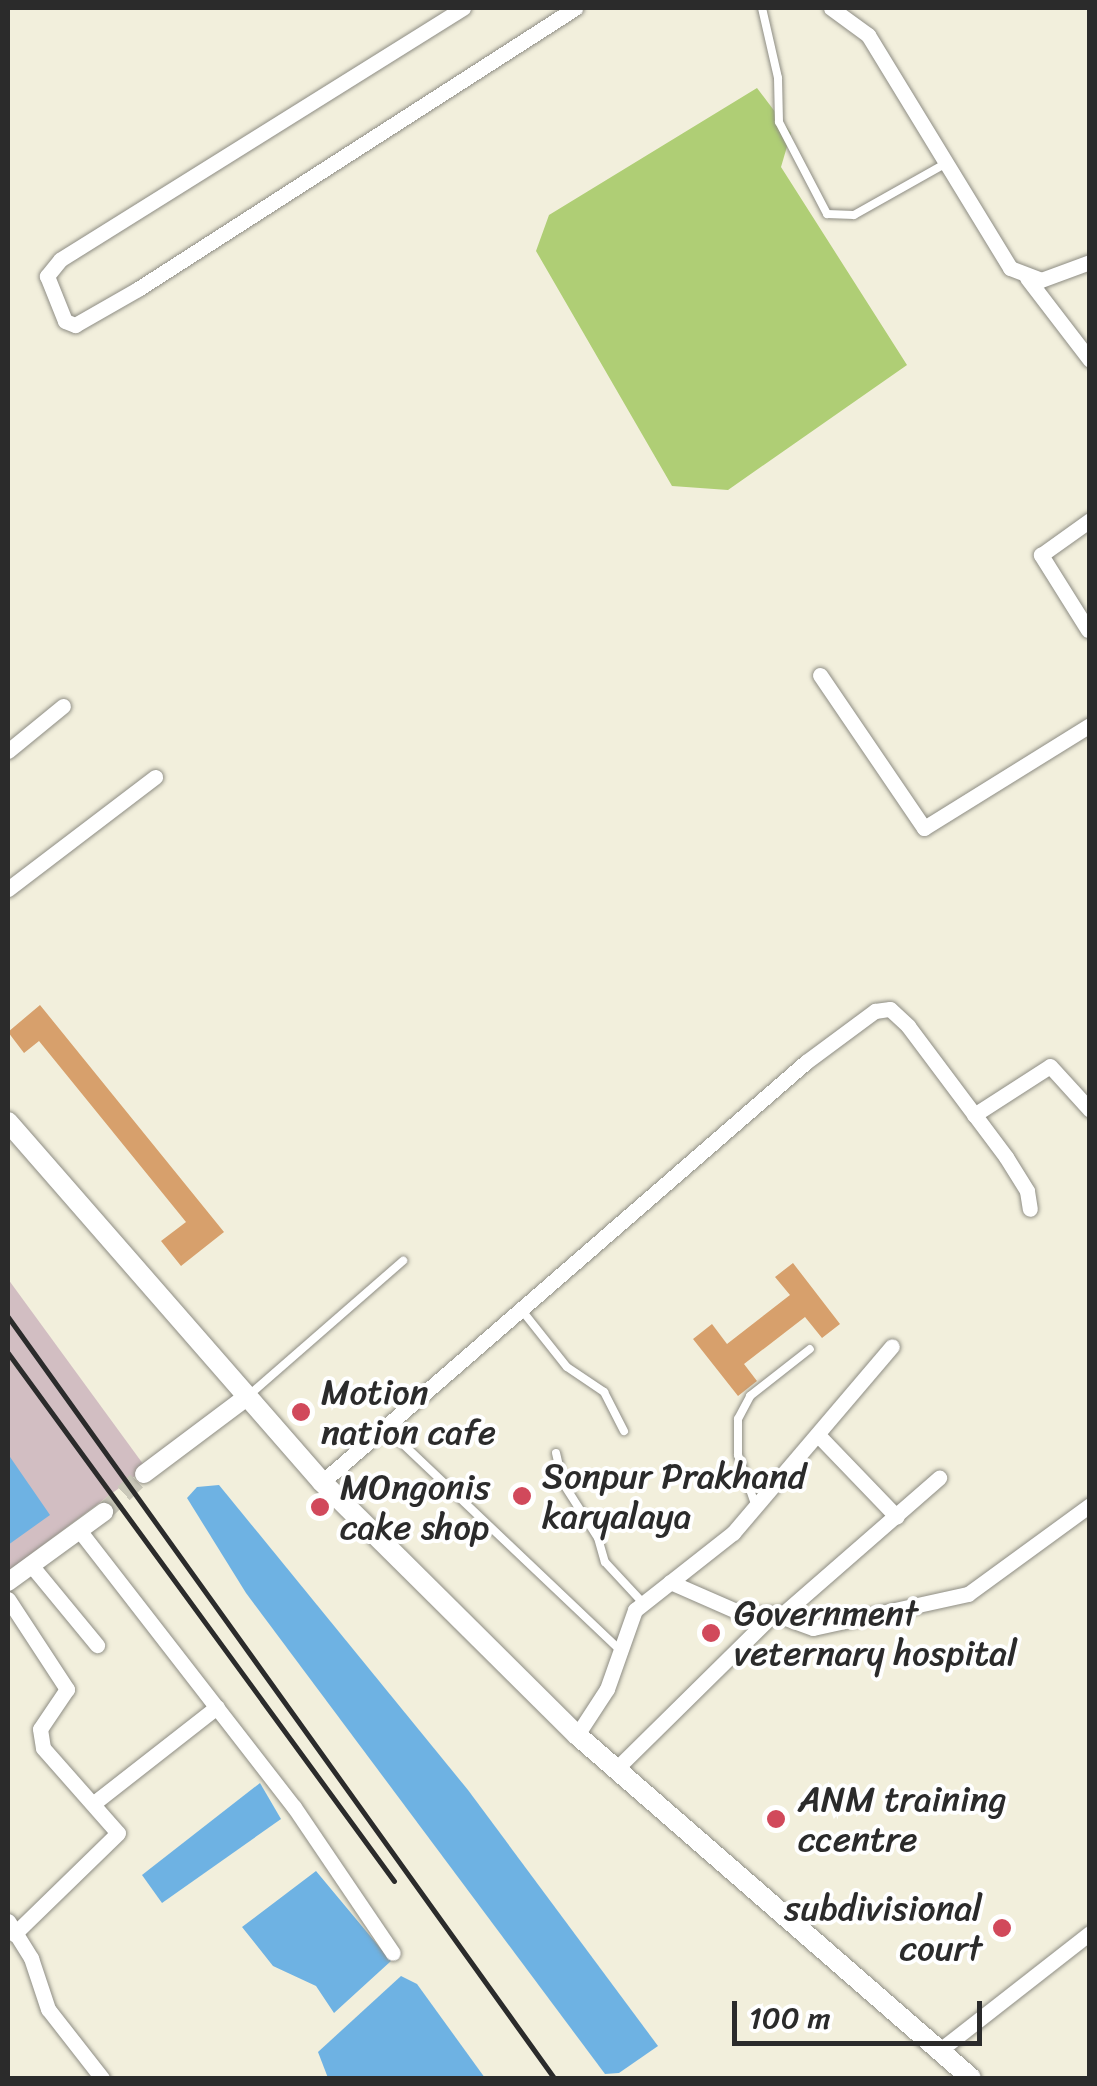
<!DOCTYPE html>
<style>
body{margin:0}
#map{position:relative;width:1097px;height:2086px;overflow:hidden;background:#f2efdc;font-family:Sriracha,sans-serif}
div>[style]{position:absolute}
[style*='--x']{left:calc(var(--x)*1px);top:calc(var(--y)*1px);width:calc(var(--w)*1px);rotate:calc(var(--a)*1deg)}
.industrial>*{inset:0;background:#d2bec2}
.green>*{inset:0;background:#afce75}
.water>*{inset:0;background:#6eb2e3}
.building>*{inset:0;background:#d7a06c}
.tertiary-tunnel>*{height:18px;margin-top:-9px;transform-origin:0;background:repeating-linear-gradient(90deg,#cac8b9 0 18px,transparent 0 27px)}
.roads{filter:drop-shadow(0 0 2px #8e8d84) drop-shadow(0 0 2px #8e8d84)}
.service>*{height:8px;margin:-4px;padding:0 4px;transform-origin:4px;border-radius:4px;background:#fff}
.minor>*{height:15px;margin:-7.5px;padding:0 7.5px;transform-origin:7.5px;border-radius:7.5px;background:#fff}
.tertiary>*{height:18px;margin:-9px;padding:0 9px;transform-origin:9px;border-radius:9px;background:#fff}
.secondary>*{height:20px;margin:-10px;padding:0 10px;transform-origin:10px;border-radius:10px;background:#fff}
.rail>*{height:5px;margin:-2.5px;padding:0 2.5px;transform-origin:2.5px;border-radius:2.5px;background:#2b2b2b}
.dots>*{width:28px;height:28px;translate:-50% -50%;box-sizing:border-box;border:5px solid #fff;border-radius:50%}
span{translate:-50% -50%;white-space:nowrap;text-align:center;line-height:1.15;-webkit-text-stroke:8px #fff;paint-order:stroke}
.poi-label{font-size:35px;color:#2b2b2b}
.left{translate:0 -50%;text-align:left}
.right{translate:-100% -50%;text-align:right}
.frame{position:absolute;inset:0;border:10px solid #2b2b2b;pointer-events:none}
.scale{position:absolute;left:732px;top:2001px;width:250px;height:45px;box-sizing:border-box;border:5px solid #2b2b2b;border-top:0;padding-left:12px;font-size:30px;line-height:35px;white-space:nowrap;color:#2b2b2b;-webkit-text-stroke:8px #fff;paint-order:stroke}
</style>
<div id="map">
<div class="industrial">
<div style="clip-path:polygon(8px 1279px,146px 1468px,8px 1571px)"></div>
</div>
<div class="green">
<div style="clip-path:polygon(757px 88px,791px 133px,781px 167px,907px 365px,728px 490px,672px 486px,536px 251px,549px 215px)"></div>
</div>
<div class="water">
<div style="clip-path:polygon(8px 1454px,50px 1515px,8px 1545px)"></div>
<div style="clip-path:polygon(219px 1485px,468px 1790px,658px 2046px,619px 2073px,605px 2074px,246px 1593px,187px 1498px,197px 1487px)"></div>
<div style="clip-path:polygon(260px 1783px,281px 1819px,162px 1903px,142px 1875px)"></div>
<div style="clip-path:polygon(316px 1871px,391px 1961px,334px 2013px,316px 1986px,273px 1966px,242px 1927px)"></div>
<div style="clip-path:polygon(401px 1976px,417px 1984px,485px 2078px,328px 2078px,318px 2052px)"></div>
</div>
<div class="building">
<div style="clip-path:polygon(40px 1005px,224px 1232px,181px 1266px,161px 1241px,186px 1222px,39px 1041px,24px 1053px,8px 1032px)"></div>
<div style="clip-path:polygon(793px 1263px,840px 1324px,822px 1338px,805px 1317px,744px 1364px,757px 1381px,738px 1396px,693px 1339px,712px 1324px,727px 1344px,790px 1295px,775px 1277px)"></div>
</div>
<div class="tertiary-tunnel">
<div style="--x:104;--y:1512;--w:55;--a:-43.5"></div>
</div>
<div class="roads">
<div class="service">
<div style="--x:762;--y:8;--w:72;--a:77.1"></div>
<div style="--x:778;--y:78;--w:44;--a:88.7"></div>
<div style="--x:779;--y:122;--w:104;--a:62.4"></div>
<div style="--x:827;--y:214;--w:27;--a:2"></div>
<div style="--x:854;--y:215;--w:104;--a:-29.3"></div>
<div style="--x:520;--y:1308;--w:75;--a:51.5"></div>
<div style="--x:567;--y:1367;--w:45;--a:34"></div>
<div style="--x:604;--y:1392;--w:44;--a:62.9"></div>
<div style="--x:248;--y:1396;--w:206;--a:-41.1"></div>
<div style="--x:385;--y:1427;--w:323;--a:43.5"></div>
<div style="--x:556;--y:1453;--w:31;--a:77"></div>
<div style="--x:563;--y:1483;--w:65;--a:57.5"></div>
<div style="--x:598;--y:1538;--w:25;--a:74"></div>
<div style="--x:605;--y:1562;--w:56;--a:47.2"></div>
<div style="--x:755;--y:1504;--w:52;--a:-109.1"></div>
<div style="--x:738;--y:1455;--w:36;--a:-90"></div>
<div style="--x:738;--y:1419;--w:26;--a:-62"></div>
<div style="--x:750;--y:1396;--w:76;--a:-38.1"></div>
</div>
<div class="minor">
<div style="--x:463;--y:8;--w:475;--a:148"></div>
<div style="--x:60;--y:260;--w:21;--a:129"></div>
<div style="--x:47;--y:276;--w:48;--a:68.2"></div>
<div style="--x:65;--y:321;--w:11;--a:22"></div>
<div style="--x:75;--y:325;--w:73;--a:-29.7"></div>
<div style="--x:138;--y:289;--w:520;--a:-32.74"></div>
<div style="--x:831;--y:8;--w:46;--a:36.1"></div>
<div style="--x:868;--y:35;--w:273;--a:58.6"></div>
<div style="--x:1010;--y:268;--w:33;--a:21"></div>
<div style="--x:1041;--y:280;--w:52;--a:-20.2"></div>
<div style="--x:1027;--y:278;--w:103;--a:52.5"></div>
<div style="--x:1088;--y:630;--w:89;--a:-122.1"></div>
<div style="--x:1041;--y:555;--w:60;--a:-35.5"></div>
<div style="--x:820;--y:675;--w:185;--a:55.8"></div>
<div style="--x:924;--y:828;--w:195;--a:-31.8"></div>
<div style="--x:8;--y:751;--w:71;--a:-39.3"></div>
<div style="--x:8;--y:889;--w:185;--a:-37.3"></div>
<div style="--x:974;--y:1115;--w:90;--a:-32.8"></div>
<div style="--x:1050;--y:1066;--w:59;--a:47.7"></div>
<div style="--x:819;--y:1436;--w:112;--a:46.1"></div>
<div style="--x:322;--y:1482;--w:641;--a:-40.95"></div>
<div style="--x:806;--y:1062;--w:86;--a:-36.5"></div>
<div style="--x:875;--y:1011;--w:15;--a:-8"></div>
<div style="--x:890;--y:1009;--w:25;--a:43"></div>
<div style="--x:908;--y:1026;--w:164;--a:53.2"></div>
<div style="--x:1006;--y:1157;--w:40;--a:58"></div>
<div style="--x:1027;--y:1191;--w:18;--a:81"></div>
<div style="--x:79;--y:1530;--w:351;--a:52.2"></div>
<div style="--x:294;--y:1807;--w:176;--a:55.9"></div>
<div style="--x:31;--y:1565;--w:104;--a:50.5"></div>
<div style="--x:670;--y:1582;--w:82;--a:23.7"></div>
<div style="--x:745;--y:1615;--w:39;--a:-3"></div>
<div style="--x:784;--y:1613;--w:206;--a:-41.1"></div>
<div style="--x:8;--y:1599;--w:108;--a:56.8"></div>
<div style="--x:67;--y:1689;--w:48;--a:124"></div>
<div style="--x:40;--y:1729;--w:19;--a:81"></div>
<div style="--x:43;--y:1748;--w:113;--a:48.6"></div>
<div style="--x:118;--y:1833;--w:145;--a:135.8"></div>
<div style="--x:777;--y:1615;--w:38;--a:20"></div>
<div style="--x:813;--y:1628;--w:159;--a:-12.4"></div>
<div style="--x:968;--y:1594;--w:151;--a:-36.1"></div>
<div style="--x:577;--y:1735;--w:55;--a:-56.9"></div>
<div style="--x:607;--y:1689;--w:84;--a:-70.5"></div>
<div style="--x:635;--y:1610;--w:125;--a:-38.2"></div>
<div style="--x:733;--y:1533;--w:245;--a:-49.6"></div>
<div style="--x:616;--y:1769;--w:216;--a:-44.6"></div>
<div style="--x:94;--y:1803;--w:156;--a:-38"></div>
<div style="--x:8;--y:1921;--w:44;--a:58.1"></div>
<div style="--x:31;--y:1958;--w:54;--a:71.6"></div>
<div style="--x:48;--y:2009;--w:88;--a:52"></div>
<div style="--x:940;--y:2050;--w:190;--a:-38"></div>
</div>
<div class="tertiary">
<div style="--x:144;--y:1474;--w:125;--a:-36.9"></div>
<div style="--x:8;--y:1582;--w:119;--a:-36.1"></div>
</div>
<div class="secondary">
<div style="--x:8;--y:1122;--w:478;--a:48.9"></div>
<div style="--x:322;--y:1482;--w:359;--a:44.8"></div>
<div style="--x:577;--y:1735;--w:522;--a:41.04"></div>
</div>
</div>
<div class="rail">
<div style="--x:8;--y:1317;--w:937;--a:54.34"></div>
<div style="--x:8;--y:1353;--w:654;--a:53.83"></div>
</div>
<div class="dots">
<div style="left:301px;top:1412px;background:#d1495b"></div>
<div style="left:522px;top:1496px;background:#d1495b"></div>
<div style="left:320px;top:1507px;background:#d1495b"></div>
<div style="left:711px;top:1633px;background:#d1495b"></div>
<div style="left:776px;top:1819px;background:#d1495b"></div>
<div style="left:1002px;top:1928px;background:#d1495b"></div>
</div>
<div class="poi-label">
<span class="left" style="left:321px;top:1412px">Motion<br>nation cafe</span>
<span class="left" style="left:542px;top:1496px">Sonpur Prakhand<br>karyalaya</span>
<span class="left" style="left:340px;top:1507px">MOngonis<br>cake shop</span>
<span class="left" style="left:734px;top:1633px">Government<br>veternary hospital</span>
<span class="left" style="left:798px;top:1819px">ANM training<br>ccentre</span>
<span class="right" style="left:982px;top:1928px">subdivisional<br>court</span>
</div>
<div class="frame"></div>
<div class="scale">100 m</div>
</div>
